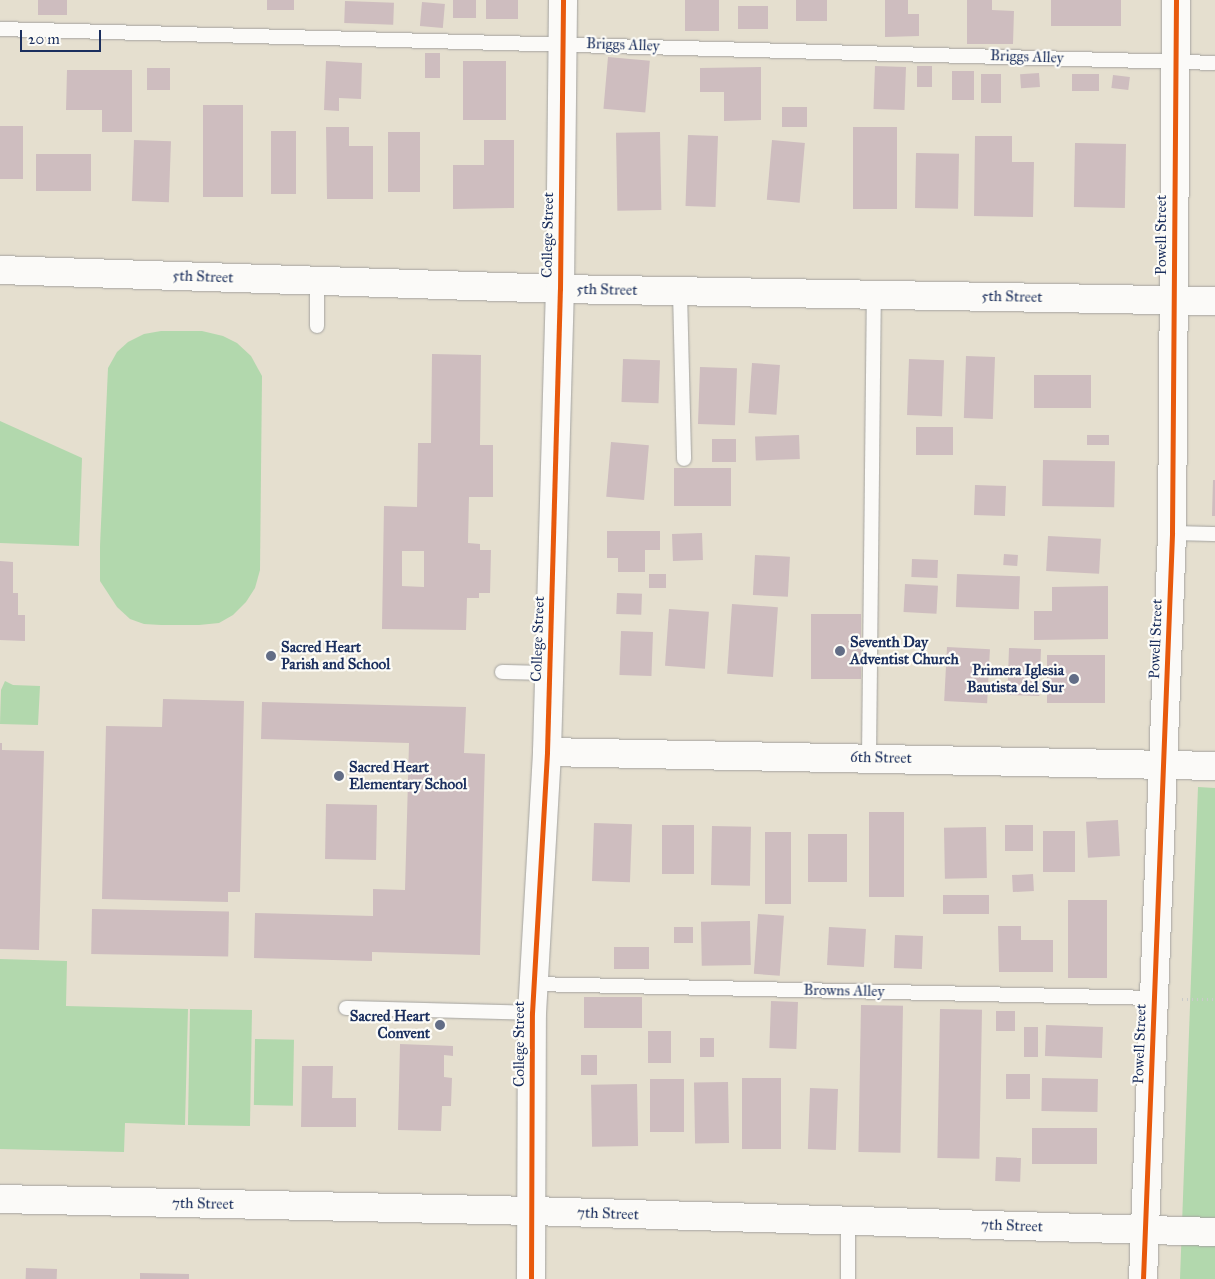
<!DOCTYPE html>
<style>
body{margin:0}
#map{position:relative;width:1215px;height:1279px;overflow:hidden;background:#e5dfcf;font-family:"IM FELL Great Primer",serif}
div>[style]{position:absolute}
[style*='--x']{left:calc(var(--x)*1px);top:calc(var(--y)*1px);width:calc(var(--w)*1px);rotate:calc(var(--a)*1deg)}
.green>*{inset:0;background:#b2d8ad;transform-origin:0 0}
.building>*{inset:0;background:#cebdbf;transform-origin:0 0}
.path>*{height:3px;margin-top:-1.5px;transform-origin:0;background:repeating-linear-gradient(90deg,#cacaca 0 1px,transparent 0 5px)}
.roads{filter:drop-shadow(0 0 1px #a4a3a0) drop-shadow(0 0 1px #a4a3a0)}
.lane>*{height:14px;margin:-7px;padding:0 7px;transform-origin:7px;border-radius:7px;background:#fbfaf8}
.street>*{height:28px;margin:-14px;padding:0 14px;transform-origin:14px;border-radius:14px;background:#fbfaf8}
.cycleway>*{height:5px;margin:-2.5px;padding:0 2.5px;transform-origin:2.5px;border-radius:2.5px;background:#e8590c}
.dots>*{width:14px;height:14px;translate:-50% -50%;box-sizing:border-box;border:2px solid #fdfcf7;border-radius:50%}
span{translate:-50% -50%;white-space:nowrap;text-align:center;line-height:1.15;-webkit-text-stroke:4.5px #fdfcf7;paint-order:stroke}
.street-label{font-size:15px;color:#1b2f5e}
.poi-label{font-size:15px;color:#1b2f5e;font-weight:700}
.left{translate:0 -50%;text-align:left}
.right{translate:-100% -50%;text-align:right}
.scale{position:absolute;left:20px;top:30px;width:81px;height:22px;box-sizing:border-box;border:2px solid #1b2f5e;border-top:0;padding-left:6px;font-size:15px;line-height:18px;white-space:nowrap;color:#1b2f5e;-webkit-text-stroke:4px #fdfcf7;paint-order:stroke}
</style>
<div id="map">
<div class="green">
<div style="clip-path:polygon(161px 331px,202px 331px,223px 336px,237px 343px,251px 356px,262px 376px,260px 570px,255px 588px,246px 602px,233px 615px,219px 623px,199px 625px,161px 625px,144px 624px,130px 619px,117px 607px,100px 581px,100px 546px,108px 368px,117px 352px,128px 342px,144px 334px)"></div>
<div style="clip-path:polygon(0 421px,82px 458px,79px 546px,0 543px)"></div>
<div style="clip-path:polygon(5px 681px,13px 685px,40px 686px,38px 725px,0 724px,1px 690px)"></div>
<div style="clip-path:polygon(1198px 787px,1215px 788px,1215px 1279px,1180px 1279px)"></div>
<div style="clip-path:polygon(0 959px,67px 961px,66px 1006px,188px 1009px,185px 1125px,125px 1123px,124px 1152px,0 1149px)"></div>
<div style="left:190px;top:1009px;width:62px;height:116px;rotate:1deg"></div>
<div style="left:255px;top:1039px;width:39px;height:66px;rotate:1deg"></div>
</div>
<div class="building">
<div style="left:38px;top:0;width:29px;height:15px"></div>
<div style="left:267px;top:0;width:27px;height:10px"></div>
<div style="left:453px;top:0;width:23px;height:18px"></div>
<div style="left:486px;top:0;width:32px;height:19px"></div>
<div style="left:685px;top:0;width:34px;height:31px"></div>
<div style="left:796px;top:0;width:31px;height:21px"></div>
<div style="clip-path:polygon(885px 0,908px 0,908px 14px,919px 14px,919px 36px,885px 37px)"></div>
<div style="clip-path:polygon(967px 0,992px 0,992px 10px,1014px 11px,1013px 44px,967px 44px)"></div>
<div style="left:1051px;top:0;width:70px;height:26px"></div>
<div style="left:345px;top:1px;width:49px;height:22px;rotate:2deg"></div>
<div style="left:422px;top:2px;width:23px;height:24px;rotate:5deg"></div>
<div style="left:768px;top:6px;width:23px;height:30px;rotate:90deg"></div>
<div style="left:425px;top:53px;width:15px;height:25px"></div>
<div style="left:608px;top:57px;width:42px;height:52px;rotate:5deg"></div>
<div style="clip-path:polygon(326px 61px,362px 63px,361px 99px,339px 98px,339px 111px,324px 110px)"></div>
<div style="left:463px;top:61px;width:43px;height:59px"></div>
<div style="left:875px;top:66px;width:31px;height:43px;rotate:2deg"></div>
<div style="left:932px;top:66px;width:21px;height:15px;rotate:90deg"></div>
<div style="clip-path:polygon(761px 67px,761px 120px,724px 121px,724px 92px,700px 92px,700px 68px)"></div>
<div style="left:147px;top:68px;width:23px;height:22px"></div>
<div style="clip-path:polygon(67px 70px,132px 70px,132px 132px,102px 132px,102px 110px,66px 110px)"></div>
<div style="left:952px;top:71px;width:22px;height:29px"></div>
<div style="left:1039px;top:73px;width:14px;height:19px;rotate:86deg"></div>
<div style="left:981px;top:74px;width:20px;height:29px"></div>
<div style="left:1072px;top:74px;width:27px;height:17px"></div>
<div style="left:1113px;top:75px;width:17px;height:13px;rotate:7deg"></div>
<div style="left:203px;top:105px;width:40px;height:92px"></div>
<div style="left:782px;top:107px;width:25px;height:20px"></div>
<div style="left:0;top:126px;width:23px;height:53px"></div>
<div style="clip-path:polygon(326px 127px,349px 127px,349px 146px,373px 146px,373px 199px,327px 199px)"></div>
<div style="left:853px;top:127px;width:44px;height:82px"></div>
<div style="left:271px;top:131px;width:25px;height:63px"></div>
<div style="left:388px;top:132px;width:32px;height:60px"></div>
<div style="left:660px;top:132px;width:78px;height:44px;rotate:89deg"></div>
<div style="left:688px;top:135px;width:30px;height:71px;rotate:2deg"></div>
<div style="clip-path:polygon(975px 136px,1012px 136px,1012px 162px,1034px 162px,1033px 217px,974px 216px)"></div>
<div style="left:134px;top:140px;width:37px;height:61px;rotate:2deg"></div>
<div style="clip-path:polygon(484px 140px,514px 140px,514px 208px,453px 209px,453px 165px,484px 165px)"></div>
<div style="left:772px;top:140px;width:33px;height:60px;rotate:5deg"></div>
<div style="left:1075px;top:143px;width:51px;height:64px;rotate:1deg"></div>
<div style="left:916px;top:153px;width:43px;height:55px;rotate:1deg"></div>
<div style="left:36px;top:154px;width:55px;height:37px"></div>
<div style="clip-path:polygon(evenodd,432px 354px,481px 355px,480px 445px,493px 445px,493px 497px,469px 497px,468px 543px,480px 544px,480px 550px,491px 550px,490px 593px,479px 593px,479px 598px,467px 598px,466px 630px,382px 629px,384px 506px,417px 507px,418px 443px,431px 443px,432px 354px,402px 551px,424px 551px,424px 587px,402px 586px,402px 551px)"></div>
<div style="left:966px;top:356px;width:29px;height:62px;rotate:2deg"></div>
<div style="left:623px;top:359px;width:37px;height:43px;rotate:2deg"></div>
<div style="left:909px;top:359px;width:35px;height:56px;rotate:2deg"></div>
<div style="left:752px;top:363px;width:28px;height:50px;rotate:4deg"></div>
<div style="left:700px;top:367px;width:37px;height:57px;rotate:2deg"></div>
<div style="left:1091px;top:375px;width:33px;height:57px;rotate:90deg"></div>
<div style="left:916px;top:427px;width:37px;height:28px"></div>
<div style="left:799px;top:435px;width:24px;height:44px;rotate:88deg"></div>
<div style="left:1087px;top:435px;width:22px;height:10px"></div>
<div style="left:712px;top:439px;width:24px;height:23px"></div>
<div style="left:611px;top:442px;width:38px;height:55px;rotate:5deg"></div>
<div style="left:1043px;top:460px;width:72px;height:46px;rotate:1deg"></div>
<div style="left:674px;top:468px;width:57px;height:38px"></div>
<div style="clip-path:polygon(1213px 480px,1215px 480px,1215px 516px,1212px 516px)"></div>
<div style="left:975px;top:485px;width:31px;height:30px;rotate:2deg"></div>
<div style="clip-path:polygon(607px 531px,660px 531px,660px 550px,645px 550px,645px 572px,618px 572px,618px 558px,607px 558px)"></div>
<div style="left:702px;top:533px;width:27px;height:30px;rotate:88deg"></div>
<div style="left:1048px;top:536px;width:53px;height:35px;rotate:3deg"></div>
<div style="left:1004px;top:554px;width:14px;height:11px;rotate:4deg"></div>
<div style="left:755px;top:555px;width:35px;height:40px;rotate:3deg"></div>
<div style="left:912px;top:559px;width:26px;height:18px;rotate:2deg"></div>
<div style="clip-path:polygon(0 561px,13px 562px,13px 593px,18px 593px,18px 615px,25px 615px,25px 641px,0 640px)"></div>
<div style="left:666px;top:574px;width:14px;height:17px;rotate:90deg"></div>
<div style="left:957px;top:574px;width:63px;height:33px;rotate:2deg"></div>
<div style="left:905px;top:584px;width:33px;height:28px;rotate:3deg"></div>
<div style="clip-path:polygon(1108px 586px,1108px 639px,1034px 640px,1034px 611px,1052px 611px,1052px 587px)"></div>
<div style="left:617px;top:593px;width:25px;height:21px;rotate:2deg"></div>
<div style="left:732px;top:604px;width:46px;height:70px;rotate:4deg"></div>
<div style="left:669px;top:609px;width:40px;height:57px;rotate:4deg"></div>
<div style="left:811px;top:614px;width:50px;height:65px"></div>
<div style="left:621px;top:631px;width:32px;height:44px;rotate:2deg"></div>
<div style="left:947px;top:647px;width:43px;height:54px;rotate:3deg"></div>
<div style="left:1009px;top:648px;width:32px;height:47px;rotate:2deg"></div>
<div style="left:1047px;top:655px;width:58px;height:48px"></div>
<div style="clip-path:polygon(163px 699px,244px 701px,240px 892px,228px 892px,228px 902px,102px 899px,106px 726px,162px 727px)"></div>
<div style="clip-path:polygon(262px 702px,466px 707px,464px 753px,485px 754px,480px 955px,372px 952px,372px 961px,254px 958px,255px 913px,373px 916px,373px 889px,405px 890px,409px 743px,261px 739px)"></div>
<div style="clip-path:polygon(0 743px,2px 743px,2px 750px,44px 751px,39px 950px,0 949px)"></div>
<div style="left:326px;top:804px;width:51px;height:55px;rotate:1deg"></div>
<div style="left:869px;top:812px;width:35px;height:85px"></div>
<div style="left:1118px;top:820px;width:36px;height:32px;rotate:87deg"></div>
<div style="left:594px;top:823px;width:38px;height:58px;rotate:2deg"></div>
<div style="left:662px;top:825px;width:32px;height:49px"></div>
<div style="left:1005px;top:825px;width:28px;height:26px"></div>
<div style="left:712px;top:826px;width:39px;height:59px;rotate:1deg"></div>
<div style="left:986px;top:827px;width:51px;height:42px;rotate:89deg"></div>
<div style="left:1043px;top:831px;width:32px;height:41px"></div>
<div style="left:765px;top:832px;width:26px;height:72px"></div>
<div style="left:808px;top:834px;width:39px;height:48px"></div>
<div style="left:1033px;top:874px;width:17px;height:21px;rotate:87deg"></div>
<div style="left:943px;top:895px;width:46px;height:19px"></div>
<div style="left:1068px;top:900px;width:39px;height:78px"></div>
<div style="left:92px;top:909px;width:137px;height:45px;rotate:1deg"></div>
<div style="left:758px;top:914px;width:26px;height:60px;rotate:4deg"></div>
<div style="left:750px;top:921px;width:44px;height:49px;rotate:89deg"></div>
<div style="clip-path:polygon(998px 926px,1021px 926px,1021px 940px,1053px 940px,1053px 972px,999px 972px)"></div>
<div style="left:674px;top:927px;width:19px;height:16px"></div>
<div style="left:829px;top:927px;width:37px;height:38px;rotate:3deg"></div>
<div style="left:895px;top:935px;width:28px;height:33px;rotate:2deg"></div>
<div style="left:614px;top:947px;width:35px;height:22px"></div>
<div style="left:584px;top:997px;width:58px;height:31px"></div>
<div style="left:771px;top:1001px;width:27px;height:47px;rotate:2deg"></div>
<div style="left:861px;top:1005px;width:42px;height:147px;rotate:1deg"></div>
<div style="left:940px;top:1009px;width:42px;height:149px;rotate:1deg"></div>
<div style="left:996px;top:1011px;width:19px;height:20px"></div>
<div style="left:1046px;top:1025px;width:57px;height:31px;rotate:2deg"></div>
<div style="left:1024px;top:1027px;width:14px;height:30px"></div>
<div style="left:648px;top:1031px;width:23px;height:32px"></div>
<div style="left:714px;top:1038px;width:19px;height:14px;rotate:90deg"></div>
<div style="clip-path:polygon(400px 1044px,453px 1046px,453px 1056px,444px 1055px,444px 1077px,452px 1078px,451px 1106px,442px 1106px,441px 1131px,398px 1130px)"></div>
<div style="left:581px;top:1055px;width:16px;height:20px"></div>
<div style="clip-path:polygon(302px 1066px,333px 1066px,332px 1098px,356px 1098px,356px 1127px,301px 1127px)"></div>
<div style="left:1006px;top:1074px;width:24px;height:25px"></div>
<div style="left:742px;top:1078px;width:39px;height:71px"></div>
<div style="left:1042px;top:1078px;width:56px;height:33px;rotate:1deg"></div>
<div style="left:650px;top:1079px;width:34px;height:53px"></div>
<div style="left:728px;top:1082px;width:61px;height:34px;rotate:89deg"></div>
<div style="left:637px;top:1084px;width:62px;height:46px;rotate:89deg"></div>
<div style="left:810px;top:1088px;width:28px;height:61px;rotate:2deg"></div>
<div style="left:1032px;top:1128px;width:65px;height:36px"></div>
<div style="left:996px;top:1157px;width:25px;height:24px;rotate:2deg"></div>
<div style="left:26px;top:1268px;width:31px;height:11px;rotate:2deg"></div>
<div style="clip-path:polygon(140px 1273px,189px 1274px,189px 1279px,140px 1279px)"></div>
</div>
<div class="path">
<div style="--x:1182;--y:999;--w:33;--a:0"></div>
</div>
<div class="roads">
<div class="lane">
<div style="--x:0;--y:29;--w:1215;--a:1.6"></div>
<div style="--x:680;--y:292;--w:167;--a:88.6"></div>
<div style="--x:317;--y:326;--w:45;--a:-90"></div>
<div style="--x:1172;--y:533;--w:43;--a:1.3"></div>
<div style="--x:502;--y:672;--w:47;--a:1.2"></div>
<div style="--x:869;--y:758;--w:463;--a:-89.4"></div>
<div style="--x:533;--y:984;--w:621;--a:1.29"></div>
<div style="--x:346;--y:1008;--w:186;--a:1.5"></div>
<div style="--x:848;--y:1279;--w:58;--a:-90"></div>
</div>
<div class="street">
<div style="--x:0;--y:270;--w:560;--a:1.94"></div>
<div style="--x:560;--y:289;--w:655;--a:1.05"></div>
<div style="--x:547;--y:752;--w:668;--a:1.2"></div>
<div style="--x:0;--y:1199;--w:532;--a:1.29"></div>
<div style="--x:532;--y:1211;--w:683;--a:1.76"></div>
<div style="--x:531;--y:1279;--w:266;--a:-89.8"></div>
<div style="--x:532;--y:1013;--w:261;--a:-86.7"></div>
<div style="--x:547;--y:752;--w:463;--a:-88.4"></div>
<div style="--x:560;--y:289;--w:289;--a:-89.4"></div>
<div style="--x:1143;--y:1279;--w:747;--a:-87.77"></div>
<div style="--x:1172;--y:533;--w:533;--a:-89.57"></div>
</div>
</div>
<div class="cycleway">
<div style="--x:531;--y:1279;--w:266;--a:-89.8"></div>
<div style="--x:532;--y:1013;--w:261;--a:-86.7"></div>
<div style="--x:547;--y:752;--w:463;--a:-88.4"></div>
<div style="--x:560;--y:289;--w:289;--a:-89.4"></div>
<div style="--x:1143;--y:1279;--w:747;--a:-87.77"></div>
<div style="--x:1172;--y:533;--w:533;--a:-89.57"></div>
</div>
<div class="dots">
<div style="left:840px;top:651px;background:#626d86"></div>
<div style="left:271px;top:656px;background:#626d86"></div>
<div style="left:1074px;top:679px;background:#626d86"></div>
<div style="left:339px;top:776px;background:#626d86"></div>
<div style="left:440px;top:1025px;background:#626d86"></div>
</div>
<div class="street-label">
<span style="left:623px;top:45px;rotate:2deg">Briggs Alley</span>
<span style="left:1027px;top:57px;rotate:2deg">Briggs Alley</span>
<span style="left:548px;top:235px;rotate:-89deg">College Street</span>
<span style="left:1162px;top:235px;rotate:-90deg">Powell Street</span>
<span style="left:203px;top:277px;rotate:2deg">5th Street</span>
<span style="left:607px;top:290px;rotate:1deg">5th Street</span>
<span style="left:1012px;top:297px;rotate:1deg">5th Street</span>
<span style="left:538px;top:639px;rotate:-88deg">College Street</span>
<span style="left:1156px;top:639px;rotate:-88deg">Powell Street</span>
<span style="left:881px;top:758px;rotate:1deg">6th Street</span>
<span style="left:844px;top:991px;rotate:1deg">Browns Alley</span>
<span style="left:520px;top:1044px;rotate:-90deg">College Street</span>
<span style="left:1140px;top:1044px;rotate:-88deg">Powell Street</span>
<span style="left:203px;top:1204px;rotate:1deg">7th Street</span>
<span style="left:608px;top:1214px;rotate:2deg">7th Street</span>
<span style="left:1012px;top:1226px;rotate:2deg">7th Street</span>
</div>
<div class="poi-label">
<span class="left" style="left:850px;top:651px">Seventh Day<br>Adventist Church</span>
<span class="left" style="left:281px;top:656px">Sacred Heart<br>Parish and School</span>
<span class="right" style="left:1064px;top:679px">Primera Iglesia<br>Bautista del Sur</span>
<span class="left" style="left:349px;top:776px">Sacred Heart<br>Elementary School</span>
<span class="right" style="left:430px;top:1025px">Sacred Heart<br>Convent</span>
</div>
<div class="scale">20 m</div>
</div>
